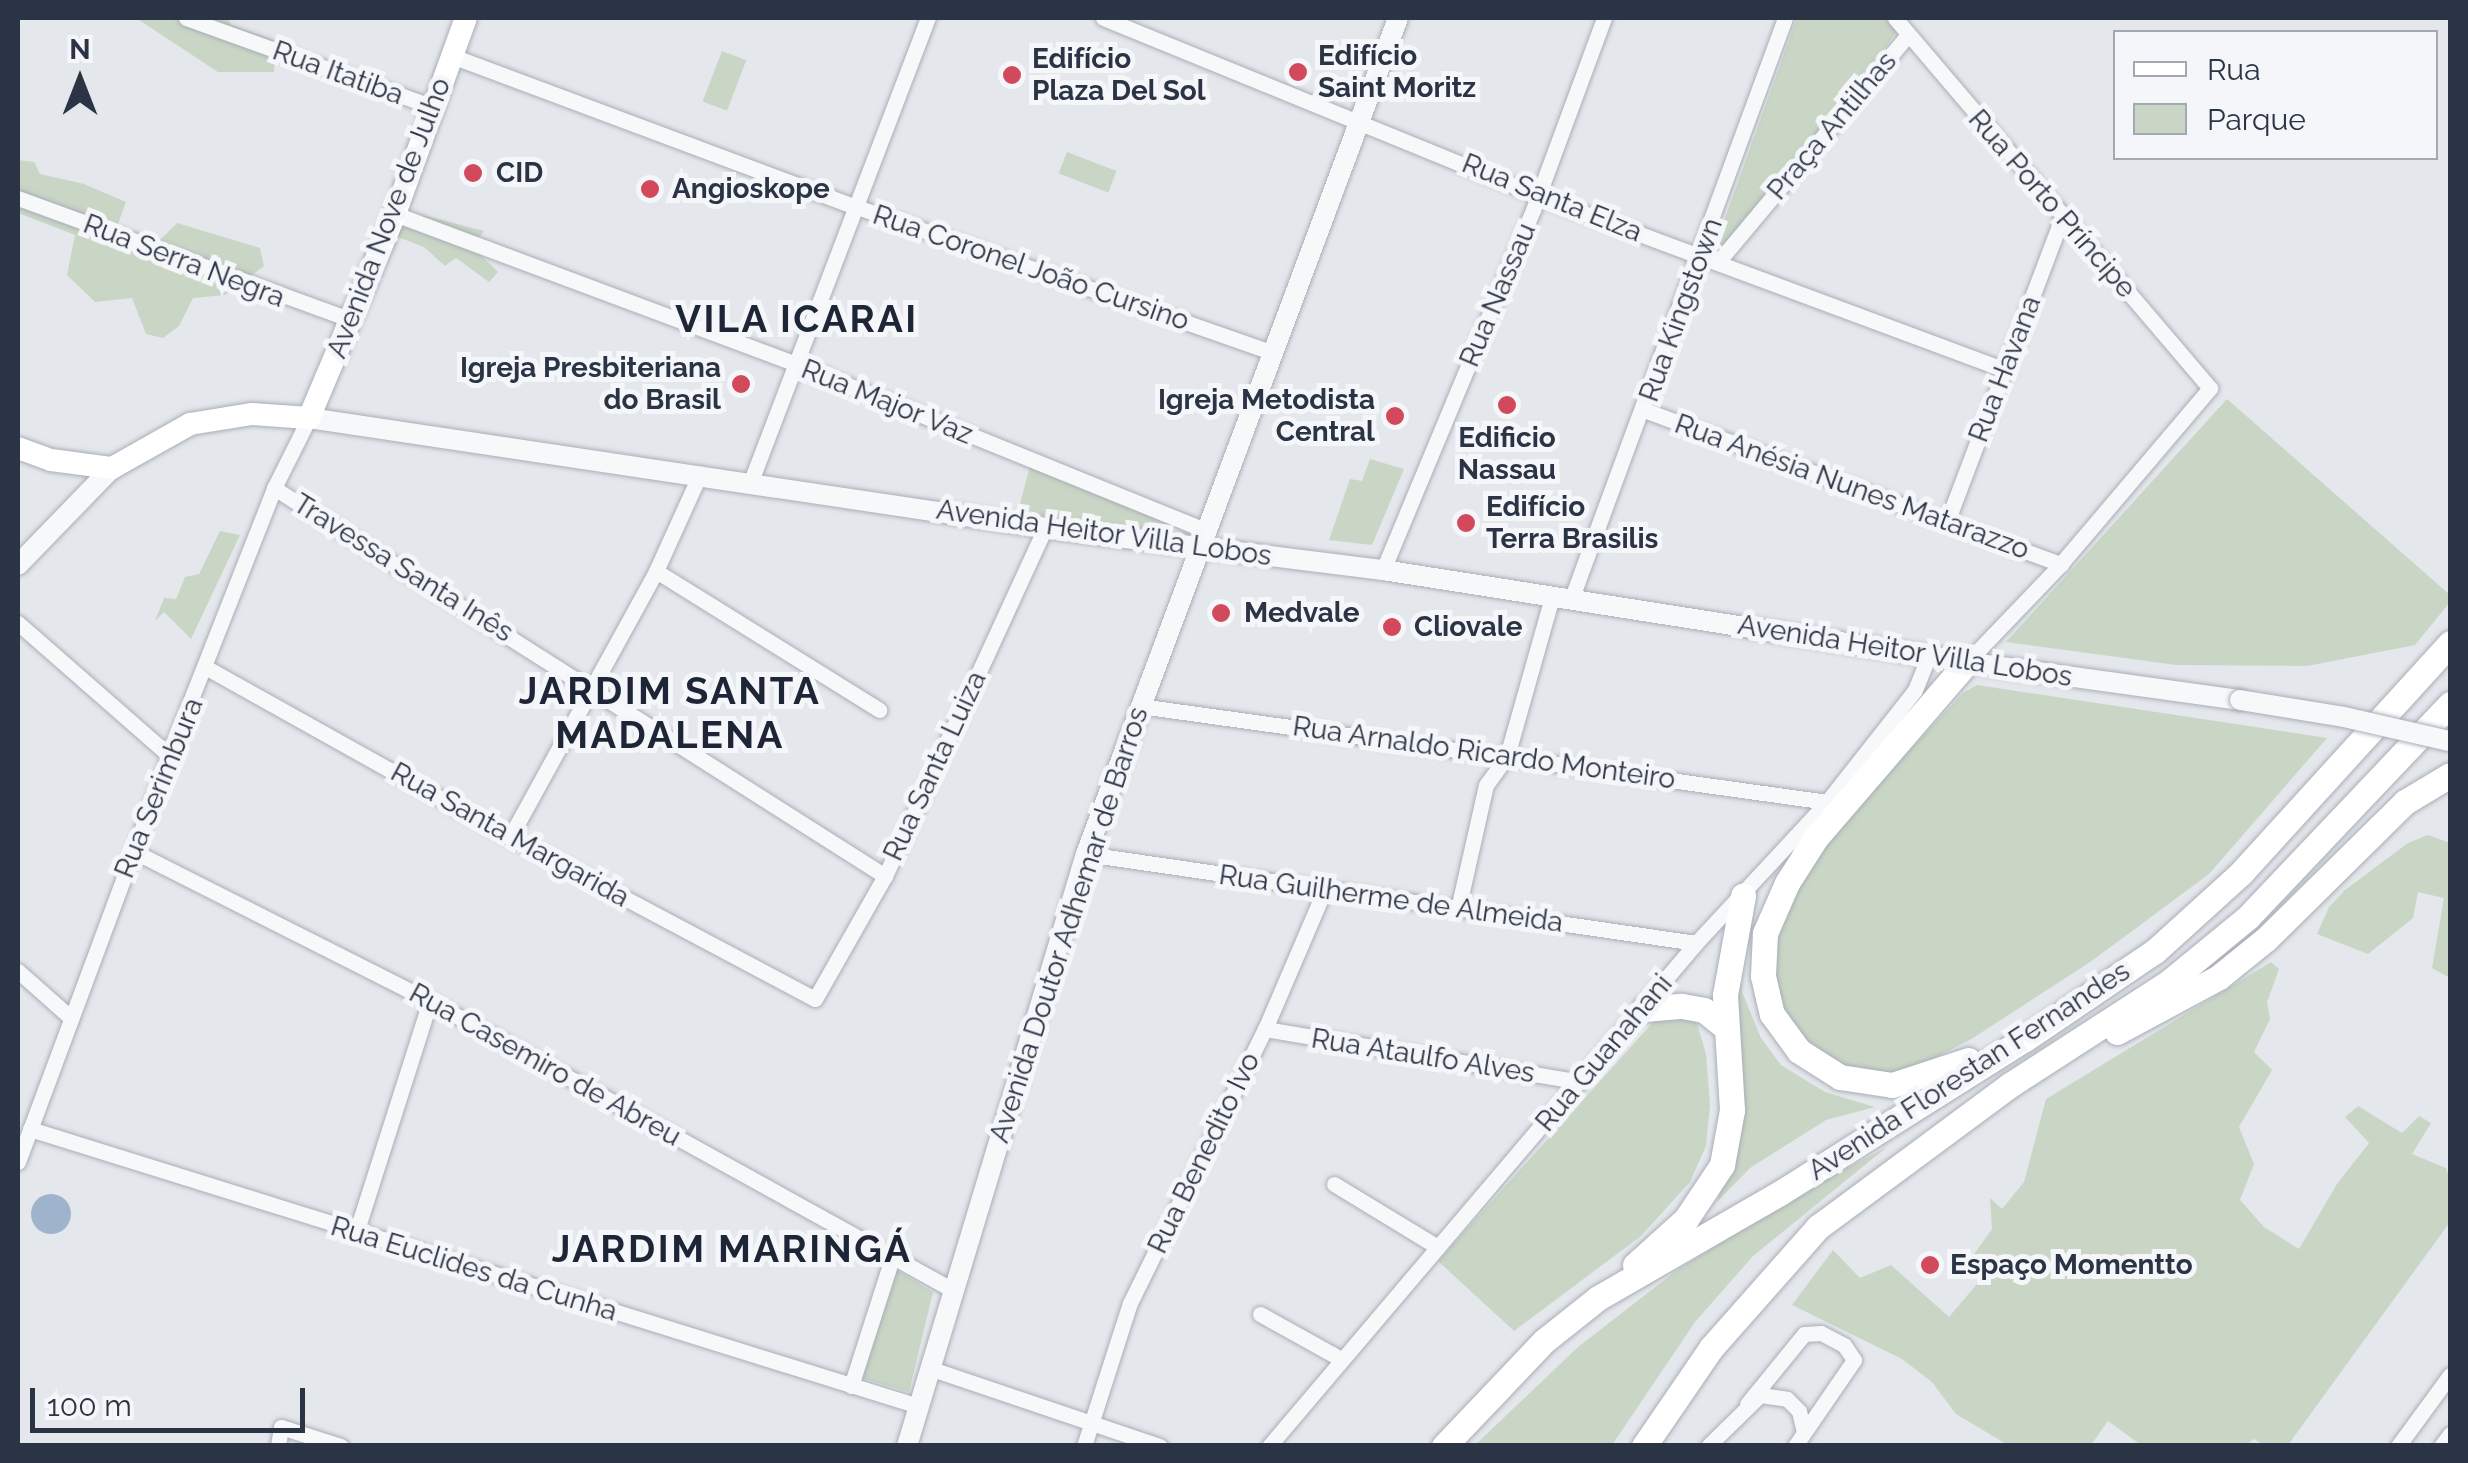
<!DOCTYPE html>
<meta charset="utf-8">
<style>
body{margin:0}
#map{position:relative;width:2468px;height:1463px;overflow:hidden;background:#e4e7ec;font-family:Raleway,sans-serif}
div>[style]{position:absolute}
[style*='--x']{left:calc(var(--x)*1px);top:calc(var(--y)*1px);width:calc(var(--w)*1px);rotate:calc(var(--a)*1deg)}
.green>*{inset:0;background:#c9d6c5;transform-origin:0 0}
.water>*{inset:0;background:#9fb4cc}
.round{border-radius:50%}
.roads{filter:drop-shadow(0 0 2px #a9aeb7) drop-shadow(0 0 2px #a9aeb7)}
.minor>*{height:15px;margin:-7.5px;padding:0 7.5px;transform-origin:7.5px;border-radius:7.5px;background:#f7f8fa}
.tertiary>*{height:20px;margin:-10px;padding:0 10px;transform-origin:10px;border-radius:10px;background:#f7f8fa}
.secondary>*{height:22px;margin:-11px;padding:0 11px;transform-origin:11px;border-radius:11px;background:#fff}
.trunk>*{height:25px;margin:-12.5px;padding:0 12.5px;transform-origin:12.5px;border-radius:12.5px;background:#fff}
.bridges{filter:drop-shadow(0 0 2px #a9aeb7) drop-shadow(0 0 2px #a9aeb7)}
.tertiary-bridge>*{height:20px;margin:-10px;padding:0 10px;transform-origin:10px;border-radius:10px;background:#f7f8fa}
.dots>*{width:28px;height:28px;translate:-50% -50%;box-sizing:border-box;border:5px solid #f4f6f9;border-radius:50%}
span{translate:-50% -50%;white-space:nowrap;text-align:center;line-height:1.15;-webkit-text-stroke:10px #f4f6f9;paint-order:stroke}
.poi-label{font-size:28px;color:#2b3445;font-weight:700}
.left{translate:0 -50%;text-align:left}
.right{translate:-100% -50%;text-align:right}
.street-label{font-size:28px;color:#2b3445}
.district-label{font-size:38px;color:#1d2536;font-weight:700;letter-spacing:2.5px}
.frame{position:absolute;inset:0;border:20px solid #2b3445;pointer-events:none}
.legend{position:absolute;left:2113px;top:30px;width:325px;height:130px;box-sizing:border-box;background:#f4f6f9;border:2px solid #a4a8b1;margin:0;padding:12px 18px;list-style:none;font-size:30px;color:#2b3445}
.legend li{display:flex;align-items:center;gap:20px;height:50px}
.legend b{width:50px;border:2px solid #a4a8b1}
.north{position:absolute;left:30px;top:30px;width:100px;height:100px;-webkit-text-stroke:8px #f4f6f9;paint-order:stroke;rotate:0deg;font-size:28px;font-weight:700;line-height:40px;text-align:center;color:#2b3445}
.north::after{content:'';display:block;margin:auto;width:35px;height:45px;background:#2b3445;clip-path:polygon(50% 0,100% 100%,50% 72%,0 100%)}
.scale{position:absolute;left:30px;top:1388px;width:275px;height:45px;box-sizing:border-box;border:5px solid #2b3445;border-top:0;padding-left:12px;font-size:30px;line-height:35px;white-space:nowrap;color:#2b3445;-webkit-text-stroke:8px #f4f6f9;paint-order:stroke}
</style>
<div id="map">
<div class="green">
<div style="clip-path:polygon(136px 18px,228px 18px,231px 25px,277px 41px,274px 72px,218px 72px)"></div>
<div style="clip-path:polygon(1797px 18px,1894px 18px,1901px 26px,1731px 252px,1715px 246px)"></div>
<div style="left:722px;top:51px;width:26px;height:54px;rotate:21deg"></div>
<div style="left:1067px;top:152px;width:53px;height:23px;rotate:21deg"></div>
<div style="clip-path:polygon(18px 160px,34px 162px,40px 174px,84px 184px,126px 202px,114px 235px,153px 247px,177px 223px,260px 248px,264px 266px,225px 295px,193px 298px,179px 326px,163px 338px,146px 334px,132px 298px,95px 302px,67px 275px,75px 235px,18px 213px)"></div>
<div style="clip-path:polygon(423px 215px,484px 231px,472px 246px,498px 272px,489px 282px,456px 258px,445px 266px,424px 247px,398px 237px,396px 228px)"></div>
<div style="clip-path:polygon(2227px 399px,2450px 595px,2450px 602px,2415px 645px,2307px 666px,2176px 665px,2006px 642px)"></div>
<div style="clip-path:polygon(1370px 459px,1404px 469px,1372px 545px,1329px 540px,1350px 479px,1362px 481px)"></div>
<div style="clip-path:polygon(1030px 466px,1173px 523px,1164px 541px,1015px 523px)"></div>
<div style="clip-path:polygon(220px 531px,240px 535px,191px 639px,164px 612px,155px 621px,164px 598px,176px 599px,185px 577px,199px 574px)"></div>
<div style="clip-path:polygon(1977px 685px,2327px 738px,2209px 874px,2093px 960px,1973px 1038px,1910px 1071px,1892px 1074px,1837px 1066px,1789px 1026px,1771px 967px,1779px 911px,1832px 832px,1963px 693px)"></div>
<div style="clip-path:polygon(2428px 835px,2450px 843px,2450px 978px,2432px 968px,2444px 898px,2418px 892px,2413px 918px,2368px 954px,2317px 934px,2329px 907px,2345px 890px,2408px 843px)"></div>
<div style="clip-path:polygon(1756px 893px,1739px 949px,1742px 992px,1761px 1038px,1781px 1065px,1825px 1092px,1875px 1107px,1826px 1120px,1750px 1168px,1717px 1202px,1734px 1132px,1728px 1023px,1744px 909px)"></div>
<div style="clip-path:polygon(2271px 962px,2279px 969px,2267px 1002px,2270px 1019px,2254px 1052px,2272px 1070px,2239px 1127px,2254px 1164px,2240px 1200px,2264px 1227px,2299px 1249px,2337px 1184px,2369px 1143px,2345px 1117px,2358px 1106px,2402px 1133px,2419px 1116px,2431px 1123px,2412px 1154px,2446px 1168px,2450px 1179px,2450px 1222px,2288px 1445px,2264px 1445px,2254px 1439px,2246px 1445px,2141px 1445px,2108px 1421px,2091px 1445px,2008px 1445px,1956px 1414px,1932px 1382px,1902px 1359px,1792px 1305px,1833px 1250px,1860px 1278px,1891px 1265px,1949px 1317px,1982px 1278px,1967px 1264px,1992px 1229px,1990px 1198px,2002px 1209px,2024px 1182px,2046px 1099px)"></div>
<div style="clip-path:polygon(1664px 1010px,1696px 1020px,1706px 1054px,1710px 1105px,1706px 1146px,1690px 1182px,1641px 1236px,1514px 1331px,1438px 1261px)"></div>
<div style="clip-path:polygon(1887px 1147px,1753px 1256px,1695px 1322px,1612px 1445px,1474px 1446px,1578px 1347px,1676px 1271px,1800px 1193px)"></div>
<div style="clip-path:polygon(896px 1270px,933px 1292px,909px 1392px,861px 1378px)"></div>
</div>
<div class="water">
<div class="round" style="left:31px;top:1194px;width:40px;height:40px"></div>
</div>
<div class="roads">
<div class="minor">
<div style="--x:186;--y:18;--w:263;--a:19.8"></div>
<div style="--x:1103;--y:18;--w:492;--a:22.2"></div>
<div style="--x:1559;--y:204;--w:476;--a:20.4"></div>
<div style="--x:1895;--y:18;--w:486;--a:49.6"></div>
<div style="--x:2210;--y:388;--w:231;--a:130.3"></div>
<div style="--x:2061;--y:564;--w:136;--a:133.8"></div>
<div style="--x:452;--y:56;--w:429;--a:20.5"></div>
<div style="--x:854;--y:206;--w:444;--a:19.3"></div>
<div style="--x:18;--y:198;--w:355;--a:20.1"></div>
<div style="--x:395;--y:214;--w:428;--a:20.5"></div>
<div style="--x:796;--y:364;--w:445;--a:22.1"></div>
<div style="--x:1718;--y:262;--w:296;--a:-50.1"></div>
<div style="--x:1644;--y:410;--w:445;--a:20.3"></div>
<div style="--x:751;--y:481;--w:496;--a:-69.1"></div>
<div style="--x:274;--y:488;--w:724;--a:32.42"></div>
<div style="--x:1947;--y:522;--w:326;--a:-69.3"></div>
<div style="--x:1383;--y:570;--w:390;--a:-67.4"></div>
<div style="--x:1533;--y:210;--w:205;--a:-69.7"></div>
<div style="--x:656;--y:571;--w:263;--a:31.9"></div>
<div style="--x:1571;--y:600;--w:620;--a:-69.81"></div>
<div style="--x:18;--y:623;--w:201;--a:41.2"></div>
<div style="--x:207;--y:668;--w:347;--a:29.2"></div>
<div style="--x:510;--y:837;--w:345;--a:28"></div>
<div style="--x:815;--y:999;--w:142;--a:-60.4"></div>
<div style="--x:885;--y:876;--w:383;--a:-65.3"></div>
<div style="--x:1140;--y:706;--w:694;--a:7.95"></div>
<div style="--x:510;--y:837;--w:303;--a:-61.2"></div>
<div style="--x:656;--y:571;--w:107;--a:-65.6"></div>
<div style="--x:133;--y:851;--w:333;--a:26.8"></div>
<div style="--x:430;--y:1001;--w:595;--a:28.93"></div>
<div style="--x:1086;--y:854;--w:616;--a:8.3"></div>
<div style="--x:1458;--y:909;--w:127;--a:-77.3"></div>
<div style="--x:1486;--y:785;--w:36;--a:-54"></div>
<div style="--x:1507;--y:756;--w:165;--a:-74.2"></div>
<div style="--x:18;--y:971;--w:71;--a:41.6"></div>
<div style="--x:1265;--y:1029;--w:320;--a:9.5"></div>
<div style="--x:30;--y:1129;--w:930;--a:17.32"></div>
<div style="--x:18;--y:1162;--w:434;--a:-69.6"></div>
<div style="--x:169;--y:755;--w:287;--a:-68.5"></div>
<div style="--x:274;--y:488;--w:78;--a:-63.4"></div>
<div style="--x:1334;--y:1184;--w:119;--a:31.3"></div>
<div style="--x:356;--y:1233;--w:244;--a:-72.3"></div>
<div style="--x:1260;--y:1314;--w:90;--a:29.1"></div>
<div style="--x:929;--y:1368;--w:244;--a:18.7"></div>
<div style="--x:851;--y:1386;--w:138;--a:-72.2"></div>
<div style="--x:1747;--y:1404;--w:90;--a:-50.8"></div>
<div style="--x:1804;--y:1334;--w:17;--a:-3"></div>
<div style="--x:1821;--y:1333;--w:26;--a:28"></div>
<div style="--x:1844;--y:1345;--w:18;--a:56"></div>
<div style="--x:1854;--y:1360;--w:104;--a:124.5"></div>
<div style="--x:278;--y:1446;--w:19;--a:-81"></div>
<div style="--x:281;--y:1427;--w:63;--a:17.6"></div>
<div style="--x:1084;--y:1446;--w:150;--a:-72.2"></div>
<div style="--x:1130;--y:1303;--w:305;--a:-63.8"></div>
<div style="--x:1265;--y:1029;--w:152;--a:-66.8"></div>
<div style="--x:1269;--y:1446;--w:660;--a:-49.67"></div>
<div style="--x:1696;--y:943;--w:192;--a:-47.1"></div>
<div style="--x:1827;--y:802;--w:142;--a:-51.8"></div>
<div style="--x:1915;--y:690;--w:37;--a:-68"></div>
<div style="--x:1708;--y:1446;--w:73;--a:-44.4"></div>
<div style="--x:1760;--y:1395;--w:27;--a:8"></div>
<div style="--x:1787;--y:1399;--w:17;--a:45"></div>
<div style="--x:1799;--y:1411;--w:18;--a:77"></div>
<div style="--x:2398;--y:1446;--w:88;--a:-53.8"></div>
<div style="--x:2441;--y:1446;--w:15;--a:-53"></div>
</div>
<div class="tertiary">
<div style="--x:309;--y:418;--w:744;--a:8.5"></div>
<div style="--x:1045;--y:528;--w:341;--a:7.1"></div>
<div style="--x:1383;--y:570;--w:604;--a:8.95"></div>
<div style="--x:1980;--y:664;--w:262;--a:7.9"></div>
<div style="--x:18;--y:565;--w:135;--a:-45.9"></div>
<div style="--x:907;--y:1446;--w:618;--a:-73.18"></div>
<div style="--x:1086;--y:854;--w:892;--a:-69.53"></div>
</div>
<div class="secondary">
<div style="--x:18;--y:448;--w:35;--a:20"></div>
<div style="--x:51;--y:460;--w:62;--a:7.5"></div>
<div style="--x:112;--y:468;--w:90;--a:-29.4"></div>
<div style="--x:190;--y:424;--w:63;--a:-9.2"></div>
<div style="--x:252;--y:414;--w:57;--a:4"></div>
<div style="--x:309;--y:418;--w:221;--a:-67.1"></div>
<div style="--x:395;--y:214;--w:208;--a:-70.1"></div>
</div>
<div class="trunk">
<div style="--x:1967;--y:662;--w:233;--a:130.7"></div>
<div style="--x:1815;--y:839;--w:52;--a:122.5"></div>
<div style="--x:1787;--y:883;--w:55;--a:113.7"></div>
<div style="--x:1765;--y:933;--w:43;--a:92.7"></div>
<div style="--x:1763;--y:976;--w:39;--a:77"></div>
<div style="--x:1772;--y:1014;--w:46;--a:53.9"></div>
<div style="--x:1799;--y:1051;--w:49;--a:32.4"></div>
<div style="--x:1840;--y:1077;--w:53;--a:8.7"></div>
<div style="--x:1892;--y:1085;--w:80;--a:-18.2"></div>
<div style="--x:1644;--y:1009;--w:38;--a:-5"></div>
<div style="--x:1682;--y:1006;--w:22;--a:10"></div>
<div style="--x:1704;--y:1010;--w:26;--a:39"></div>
<div style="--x:2117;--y:1032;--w:116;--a:-28.3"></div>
<div style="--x:2219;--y:977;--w:60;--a:-39"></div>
<div style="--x:2266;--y:939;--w:195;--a:-44.6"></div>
<div style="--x:2405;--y:802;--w:52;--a:-31"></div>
<div style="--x:1635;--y:1265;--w:69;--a:-42"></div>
<div style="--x:1686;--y:1219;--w:65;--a:-56.3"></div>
<div style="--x:1722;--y:1165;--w:56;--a:-79.7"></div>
<div style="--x:1732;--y:1110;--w:115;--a:-93.5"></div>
<div style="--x:1725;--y:995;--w:101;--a:-79.7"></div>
<div style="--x:1444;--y:1446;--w:145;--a:-46.4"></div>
<div style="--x:1544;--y:1341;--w:69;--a:-38.5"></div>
<div style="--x:1598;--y:1298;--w:210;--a:-30"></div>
<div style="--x:1780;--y:1193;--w:289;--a:-32.2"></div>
<div style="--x:2025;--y:1039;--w:157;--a:-34.1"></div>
<div style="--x:2155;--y:951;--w:116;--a:-42.2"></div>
<div style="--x:2241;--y:873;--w:311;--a:-47.7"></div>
<div style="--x:1644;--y:1446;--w:119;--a:-55.6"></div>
<div style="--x:1711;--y:1348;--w:162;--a:-48.5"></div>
<div style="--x:1818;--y:1227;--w:239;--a:-36.5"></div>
<div style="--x:2010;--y:1085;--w:189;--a:-32.9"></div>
<div style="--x:2169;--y:982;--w:102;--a:-39.4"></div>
<div style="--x:2248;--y:917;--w:294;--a:-46.5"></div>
</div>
</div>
<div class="bridges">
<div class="tertiary-bridge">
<div style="--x:2240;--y:700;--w:105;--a:9.3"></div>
<div style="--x:2344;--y:717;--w:109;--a:12.8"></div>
</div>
</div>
<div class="dots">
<div style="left:1298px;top:72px;background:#d1495b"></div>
<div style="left:1012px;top:75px;background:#d1495b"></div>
<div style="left:473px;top:173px;background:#d1495b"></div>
<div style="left:650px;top:189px;background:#d1495b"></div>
<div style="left:741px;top:384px;background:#d1495b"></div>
<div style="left:1507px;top:405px;background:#d1495b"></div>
<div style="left:1395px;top:416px;background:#d1495b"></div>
<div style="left:1466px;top:523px;background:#d1495b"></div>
<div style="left:1221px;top:613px;background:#d1495b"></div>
<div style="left:1392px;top:627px;background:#d1495b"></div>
<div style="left:1930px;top:1265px;background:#d1495b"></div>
</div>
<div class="poi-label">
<span class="left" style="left:1318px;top:72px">Edifício<br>Saint Moritz</span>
<span class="left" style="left:1032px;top:75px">Edifício<br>Plaza Del Sol</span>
<span class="left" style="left:496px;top:173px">CID</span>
<span class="left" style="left:672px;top:189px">Angioskope</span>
<span class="right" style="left:721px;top:384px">Igreja Presbiteriana<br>do Brasil</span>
<span class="right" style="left:1375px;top:416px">Igreja Metodista<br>Central</span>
<span style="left:1507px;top:454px">Edificio<br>Nassau</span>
<span class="left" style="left:1486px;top:523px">Edifício<br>Terra Brasilis</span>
<span class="left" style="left:1244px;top:613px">Medvale</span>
<span class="left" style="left:1414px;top:627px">Cliovale</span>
<span class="left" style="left:1950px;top:1265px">Espaço Momentto</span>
</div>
<div class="street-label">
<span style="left:338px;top:73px;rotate:20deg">Rua Itatiba</span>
<span style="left:1832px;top:126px;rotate:-50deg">Praça Antilhas</span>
<span style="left:1552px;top:198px;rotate:22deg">Rua Santa Elza</span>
<span style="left:2052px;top:204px;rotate:49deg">Rua Porto Príncipe</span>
<span style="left:389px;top:218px;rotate:-69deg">Avenida Nove de Julho</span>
<span style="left:184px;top:261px;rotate:21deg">Rua Serra Negra</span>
<span style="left:1031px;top:268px;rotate:19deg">Rua Coronel João Cursino</span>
<span style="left:1498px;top:295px;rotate:-67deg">Rua Nassau</span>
<span style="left:1681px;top:310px;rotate:-70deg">Rua Kingstown</span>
<span style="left:2005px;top:369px;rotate:-69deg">Rua Havana</span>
<span style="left:887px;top:402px;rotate:22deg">Rua Major Vaz</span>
<span style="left:1852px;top:487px;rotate:20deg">Rua Anésia Nunes Matarazzo</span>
<span style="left:1104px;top:533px;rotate:8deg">Avenida Heitor Villa Lobos</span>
<span style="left:403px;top:568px;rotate:32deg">Travessa Santa Inês</span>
<span style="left:1905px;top:651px;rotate:9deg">Avenida Heitor Villa Lobos</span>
<span style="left:1484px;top:753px;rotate:8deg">Rua Arnaldo Ricardo Monteiro</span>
<span style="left:935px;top:766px;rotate:-65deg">Rua Santa Luiza</span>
<span style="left:159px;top:788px;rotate:-68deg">Rua Serimbura</span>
<span style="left:510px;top:835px;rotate:29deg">Rua Santa Margarida</span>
<span style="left:1391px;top:899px;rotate:8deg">Rua Guilherme de Almeida</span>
<span style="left:1069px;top:925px;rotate:-72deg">Avenida Doutor Adhemar de Barros</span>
<span style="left:1604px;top:1053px;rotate:-50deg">Rua Guanahani</span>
<span style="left:1423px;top:1056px;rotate:9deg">Rua Ataulfo Alves</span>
<span style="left:545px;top:1065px;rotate:29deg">Rua Casemiro de Abreu</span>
<span style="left:1969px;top:1071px;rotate:-33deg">Avenida Florestan Fernandes</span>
<span style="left:1204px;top:1153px;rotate:-64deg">Rua Benedito Ivo</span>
<span style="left:474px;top:1269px;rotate:17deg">Rua Euclides da Cunha</span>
</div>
<div class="district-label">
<span style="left:797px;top:319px">VILA ICARAI</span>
<span style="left:670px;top:713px">JARDIM SANTA<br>MADALENA</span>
<span style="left:732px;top:1249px">JARDIM MARINGÁ</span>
</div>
<div class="frame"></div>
<ul class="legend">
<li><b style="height:12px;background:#fff"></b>Rua</li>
<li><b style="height:28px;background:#c9d6c5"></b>Parque</li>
</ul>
<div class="north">N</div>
<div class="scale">100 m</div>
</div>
